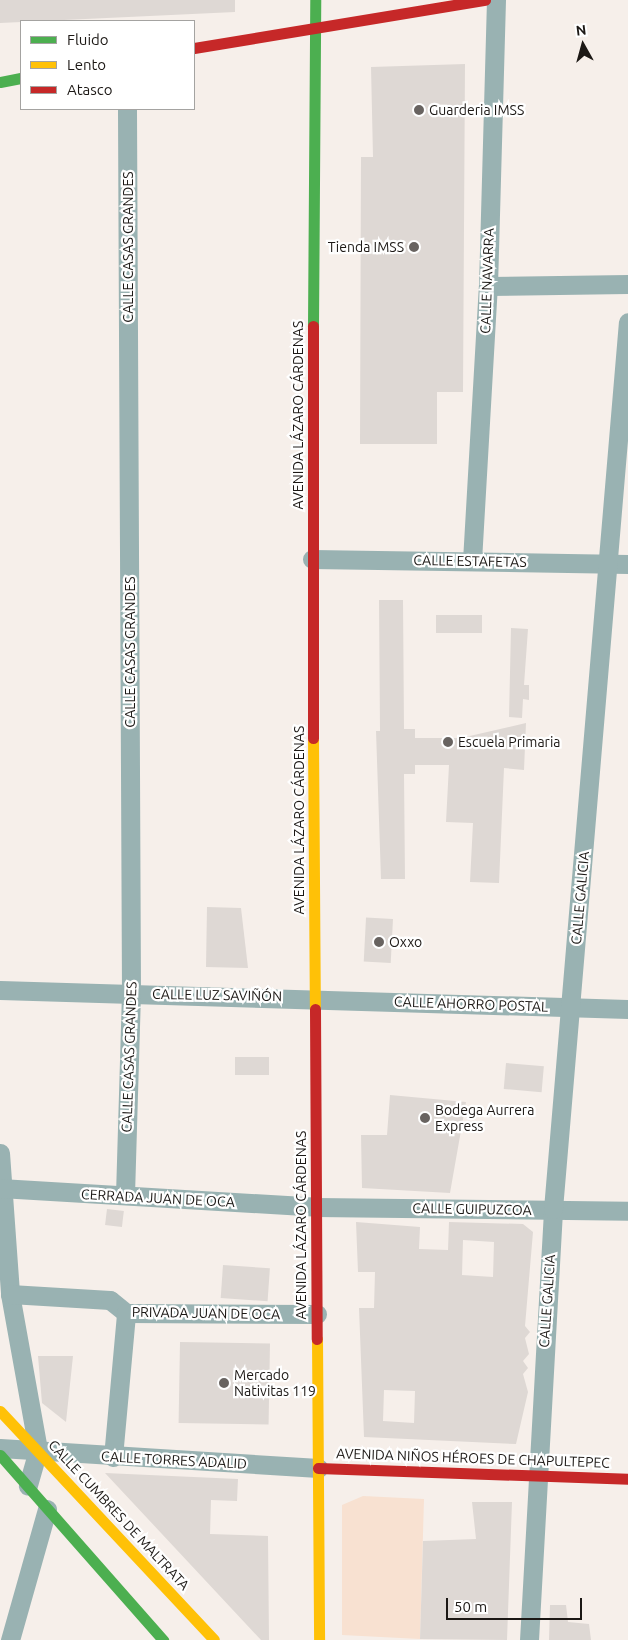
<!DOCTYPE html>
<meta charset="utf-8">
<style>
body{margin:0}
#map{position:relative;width:628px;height:1640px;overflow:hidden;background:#f6efea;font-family:Ubuntu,sans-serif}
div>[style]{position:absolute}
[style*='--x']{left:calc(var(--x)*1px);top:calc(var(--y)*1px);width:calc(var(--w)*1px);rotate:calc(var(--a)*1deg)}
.green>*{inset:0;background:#f8e1d1}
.building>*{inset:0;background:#ded8d4;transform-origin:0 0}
.street>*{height:19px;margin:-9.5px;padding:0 9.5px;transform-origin:9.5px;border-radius:9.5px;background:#99b2b2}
.fast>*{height:11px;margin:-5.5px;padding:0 5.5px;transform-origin:5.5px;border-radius:5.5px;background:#4caf50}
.slow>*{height:11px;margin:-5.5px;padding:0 5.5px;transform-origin:5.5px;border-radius:5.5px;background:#ffc107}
.jam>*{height:11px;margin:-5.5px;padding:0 5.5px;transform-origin:5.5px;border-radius:5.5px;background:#c62828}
.dots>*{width:14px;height:14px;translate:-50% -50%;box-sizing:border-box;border:2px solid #fff;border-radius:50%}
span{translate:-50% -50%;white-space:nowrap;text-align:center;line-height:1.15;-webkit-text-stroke:4.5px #fff;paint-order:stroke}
.poi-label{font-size:14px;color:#1c1815}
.left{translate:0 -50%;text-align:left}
.right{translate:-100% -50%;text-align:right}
.street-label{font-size:14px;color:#1c1815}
.legend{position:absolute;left:20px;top:20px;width:175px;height:90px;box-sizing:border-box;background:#fff;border:1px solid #a4a3a1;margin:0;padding:6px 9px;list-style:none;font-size:15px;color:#1c1815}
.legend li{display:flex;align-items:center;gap:10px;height:25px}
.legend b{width:25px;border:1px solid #a4a3a1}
.north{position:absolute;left:558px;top:20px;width:50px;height:50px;-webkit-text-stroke:4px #fff;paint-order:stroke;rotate:353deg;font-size:14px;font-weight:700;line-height:20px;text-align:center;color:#1c1815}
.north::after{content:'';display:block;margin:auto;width:18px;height:22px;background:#1c1815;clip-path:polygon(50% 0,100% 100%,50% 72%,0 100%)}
.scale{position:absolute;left:446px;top:1598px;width:136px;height:22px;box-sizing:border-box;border:2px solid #1c1815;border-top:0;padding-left:6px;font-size:15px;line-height:18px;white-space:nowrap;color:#1c1815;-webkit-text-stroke:4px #fff;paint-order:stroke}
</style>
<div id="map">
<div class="green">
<div style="clip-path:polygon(363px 1496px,424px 1499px,420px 1639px,342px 1635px,342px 1505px)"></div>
</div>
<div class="building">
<div style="clip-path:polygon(0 0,235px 0,235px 12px,0 23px)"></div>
<div style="clip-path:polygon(465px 64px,463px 392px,437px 392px,437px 444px,360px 444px,361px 157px,373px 157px,371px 67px)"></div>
<div style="clip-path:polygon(379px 600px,403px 600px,404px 729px,415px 729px,415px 738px,461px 738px,526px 723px,524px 770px,504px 768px,499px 883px,470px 882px,473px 823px,446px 822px,449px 765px,415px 765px,415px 774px,404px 774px,405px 879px,381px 879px,376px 731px,380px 731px)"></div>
<div style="left:436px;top:615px;width:46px;height:18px"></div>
<div style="clip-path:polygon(511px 628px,528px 629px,524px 685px,529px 685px,529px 700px,523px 699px,522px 718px,509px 717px)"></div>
<div style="clip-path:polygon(207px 907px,241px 908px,248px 968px,206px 967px)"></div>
<div style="left:393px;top:919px;width:44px;height:27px;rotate:93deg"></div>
<div style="left:235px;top:1057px;width:34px;height:18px"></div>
<div style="left:506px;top:1063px;width:38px;height:26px;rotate:5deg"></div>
<div style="clip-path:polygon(390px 1095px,466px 1102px,450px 1193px,362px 1188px,361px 1135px,387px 1135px)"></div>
<div style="left:107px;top:1209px;width:17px;height:16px;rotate:7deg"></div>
<div style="clip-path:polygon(evenodd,356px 1222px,420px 1227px,419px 1249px,448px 1250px,449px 1222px,523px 1224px,533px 1232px,525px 1326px,530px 1332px,525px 1338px,529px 1354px,523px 1361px,528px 1368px,523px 1374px,528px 1392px,516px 1444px,364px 1437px,359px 1308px,374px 1308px,375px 1272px,358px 1272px,356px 1222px,463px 1240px,494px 1242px,493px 1277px,462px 1275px,463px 1240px,356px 1222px,384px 1390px,415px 1391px,414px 1423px,383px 1421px,384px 1390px)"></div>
<div style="left:223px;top:1265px;width:47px;height:33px;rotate:4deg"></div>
<div style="left:180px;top:1342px;width:90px;height:81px;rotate:1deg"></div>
<div style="clip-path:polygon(38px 1356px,73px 1356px,66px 1422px,42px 1403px)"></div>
<div style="clip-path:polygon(105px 1473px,238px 1479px,237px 1501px,211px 1500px,210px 1534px,268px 1536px,269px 1640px,261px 1640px)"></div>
<div style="clip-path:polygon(472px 1502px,512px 1502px,507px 1640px,420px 1639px,423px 1541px,476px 1539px)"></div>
<div style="clip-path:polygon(550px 1605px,566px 1605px,568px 1622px,589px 1624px,591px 1640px,549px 1640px)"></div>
</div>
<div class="street">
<div style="--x:488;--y:286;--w:140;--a:-0.8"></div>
<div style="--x:312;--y:559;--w:316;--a:0.9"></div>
<div style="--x:472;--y:561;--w:275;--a:-86.7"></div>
<div style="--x:488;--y:286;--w:286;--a:-88.4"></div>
<div style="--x:0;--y:990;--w:628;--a:1.73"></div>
<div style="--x:0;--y:1153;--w:141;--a:85.9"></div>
<div style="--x:10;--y:1294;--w:158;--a:79.8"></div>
<div style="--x:38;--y:1450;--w:37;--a:106"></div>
<div style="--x:0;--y:1188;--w:317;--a:3.4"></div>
<div style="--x:316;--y:1207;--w:312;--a:0.7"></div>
<div style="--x:125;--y:1195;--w:202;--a:-88.3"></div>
<div style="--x:131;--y:993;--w:884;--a:-90.26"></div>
<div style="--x:10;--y:1294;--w:100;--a:3.4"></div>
<div style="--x:110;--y:1300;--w:21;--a:39"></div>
<div style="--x:126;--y:1313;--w:191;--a:0.3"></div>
<div style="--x:0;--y:1448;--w:319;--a:3.6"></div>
<div style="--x:113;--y:1457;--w:145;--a:-84.8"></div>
<div style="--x:10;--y:1640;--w:136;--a:-74.2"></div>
<div style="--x:529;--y:1640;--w:432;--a:-86.8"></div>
<div style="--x:553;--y:1209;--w:890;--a:-85.17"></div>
</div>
<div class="fast">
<div style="--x:0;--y:82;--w:21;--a:-11"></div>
<div style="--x:313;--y:326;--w:326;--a:-89.6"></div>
<div style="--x:0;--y:1455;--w:247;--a:48.6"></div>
</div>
<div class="slow">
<div style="--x:313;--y:738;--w:271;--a:89.6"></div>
<div style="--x:317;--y:1339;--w:301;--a:89.6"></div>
<div style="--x:0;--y:1411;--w:313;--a:46.9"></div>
</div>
<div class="jam">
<div style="--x:194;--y:48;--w:295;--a:-9.4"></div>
<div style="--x:313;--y:738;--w:412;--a:-90"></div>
<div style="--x:315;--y:1009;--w:330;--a:89.7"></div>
<div style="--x:318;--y:1468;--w:310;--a:2"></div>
</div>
<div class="dots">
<div style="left:419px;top:110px;background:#686360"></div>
<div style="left:414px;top:247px;background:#686360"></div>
<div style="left:448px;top:742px;background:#686360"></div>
<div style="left:379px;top:942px;background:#686360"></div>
<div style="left:425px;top:1118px;background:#686360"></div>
<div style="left:224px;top:1383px;background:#686360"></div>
</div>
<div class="poi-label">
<span class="left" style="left:429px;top:110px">Guarderia IMSS</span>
<span class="right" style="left:404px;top:247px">Tienda IMSS</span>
<span class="left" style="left:458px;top:742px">Escuela Primaria</span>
<span class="left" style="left:389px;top:942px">Oxxo</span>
<span class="left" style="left:435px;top:1118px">Bodega Aurrera<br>Express</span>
<span class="left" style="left:234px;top:1383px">Mercado<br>Nativitas 119</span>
</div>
<div class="street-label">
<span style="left:128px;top:247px;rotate:-90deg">CALLE CASAS GRANDES</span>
<span style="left:487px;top:281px;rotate:-88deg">CALLE NAVARRA</span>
<span style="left:298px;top:415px;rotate:-90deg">AVENIDA LÁZARO CÁRDENAS</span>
<span style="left:470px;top:561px;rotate:1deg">CALLE ESTAFETAS</span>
<span style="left:130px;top:652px;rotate:-90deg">CALLE CASAS GRANDES</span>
<span style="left:299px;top:820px;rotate:-90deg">AVENIDA LÁZARO CÁRDENAS</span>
<span style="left:580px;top:898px;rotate:-85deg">CALLE GALICIA</span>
<span style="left:217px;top:995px;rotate:1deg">CALLE LUZ SAVIÑÓN</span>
<span style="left:471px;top:1004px;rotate:2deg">CALLE AHORRO POSTAL</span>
<span style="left:129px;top:1057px;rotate:-88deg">CALLE CASAS GRANDES</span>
<span style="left:158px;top:1198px;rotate:3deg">CERRADA JUAN DE OCA</span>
<span style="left:472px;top:1209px;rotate:1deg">CALLE GUIPUZCOA</span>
<span style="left:301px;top:1225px;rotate:-90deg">AVENIDA LÁZARO CÁRDENAS</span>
<span style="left:547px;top:1301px;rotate:-86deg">CALLE GALICIA</span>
<span style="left:206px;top:1313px;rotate:1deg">PRIVADA JUAN DE OCA</span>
<span style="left:473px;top:1458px;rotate:2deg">AVENIDA NIÑOS HÉROES DE CHAPULTEPEC</span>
<span style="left:174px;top:1460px;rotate:3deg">CALLE TORRES ADALID</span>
<span style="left:119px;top:1515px;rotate:47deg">CALLE CUMBRES DE MALTRATA</span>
</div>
<ul class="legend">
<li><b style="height:6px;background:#4caf50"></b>Fluido</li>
<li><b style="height:6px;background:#ffc107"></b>Lento</li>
<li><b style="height:6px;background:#c62828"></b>Atasco</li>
</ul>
<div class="north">N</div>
<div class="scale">50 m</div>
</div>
